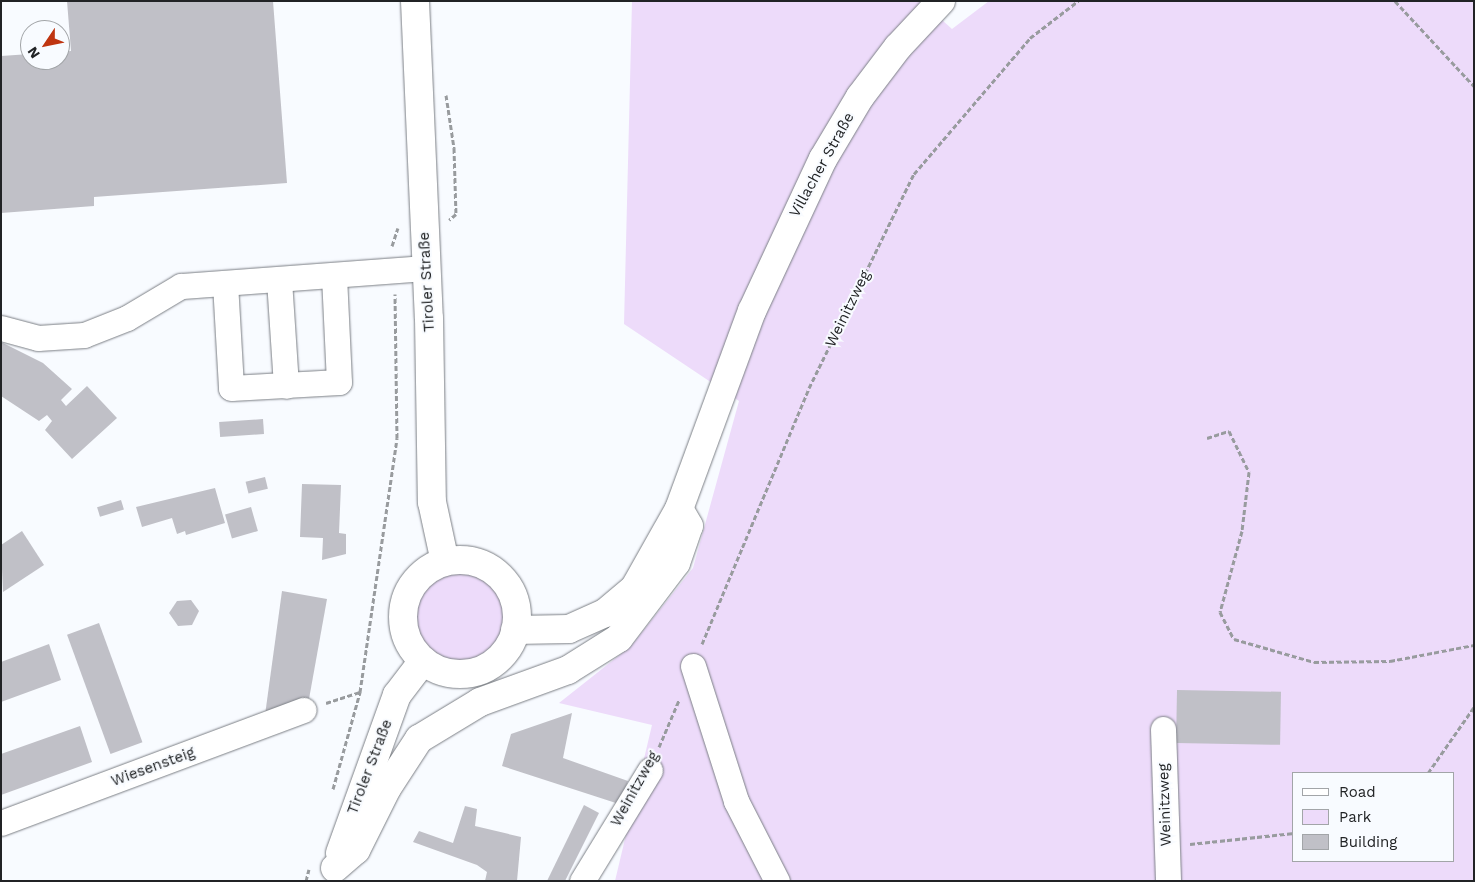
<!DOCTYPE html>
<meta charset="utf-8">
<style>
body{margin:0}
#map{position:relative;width:1475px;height:882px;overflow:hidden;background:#f8fbff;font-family:"Work Sans",sans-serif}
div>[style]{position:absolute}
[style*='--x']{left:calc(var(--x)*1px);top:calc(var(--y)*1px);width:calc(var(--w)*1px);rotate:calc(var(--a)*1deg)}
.green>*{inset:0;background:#eddbfa}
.round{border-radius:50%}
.building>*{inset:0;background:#c0c0c7;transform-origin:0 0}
.path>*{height:3px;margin-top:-1.5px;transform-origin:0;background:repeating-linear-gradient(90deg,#989b9e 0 5px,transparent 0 7.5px)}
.roads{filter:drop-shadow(0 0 1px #7b7f85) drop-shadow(0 0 1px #7b7f85)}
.minor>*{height:25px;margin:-12.5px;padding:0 12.5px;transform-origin:12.5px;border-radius:12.5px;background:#fff}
.major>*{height:28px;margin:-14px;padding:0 14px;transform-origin:14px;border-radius:14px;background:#fff}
.major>.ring{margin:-14px;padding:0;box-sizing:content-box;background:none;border:28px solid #fff;border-radius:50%}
span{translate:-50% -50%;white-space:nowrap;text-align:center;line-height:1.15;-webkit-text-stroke:4px #f8fbff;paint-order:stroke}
.street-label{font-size:15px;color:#212325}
.frame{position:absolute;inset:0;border:2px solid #212325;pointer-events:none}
.legend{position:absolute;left:1292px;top:772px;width:162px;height:90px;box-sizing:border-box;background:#f8fbff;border:1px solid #a2a5a8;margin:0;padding:6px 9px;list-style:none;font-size:15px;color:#212325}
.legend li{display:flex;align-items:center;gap:10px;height:25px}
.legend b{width:25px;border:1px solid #a2a5a8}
.north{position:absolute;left:20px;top:20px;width:50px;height:50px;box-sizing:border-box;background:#f8fbff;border:1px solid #a2a5a8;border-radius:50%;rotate:236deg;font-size:14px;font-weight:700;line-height:20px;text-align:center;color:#212325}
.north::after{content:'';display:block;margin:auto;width:18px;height:22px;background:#bf3511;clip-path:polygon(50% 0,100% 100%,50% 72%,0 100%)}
</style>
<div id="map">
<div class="green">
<div style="clip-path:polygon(evenodd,632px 1px,921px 1px,952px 29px,989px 1px,1474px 1px,1474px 881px,615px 881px,652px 725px,559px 703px,631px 646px,693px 568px,739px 401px,624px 324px,632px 1px,1294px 773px,1454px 773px,1454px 861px,1294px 861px,1294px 773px)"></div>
<div class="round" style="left:414px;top:570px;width:92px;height:92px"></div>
</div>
<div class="building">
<div style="clip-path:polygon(67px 1px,273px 1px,287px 183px,94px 197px,94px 206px,1px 213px,1px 56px,30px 54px,30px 60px,60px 60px,60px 52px,71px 51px)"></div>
<div style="clip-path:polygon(1px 342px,43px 363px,72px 389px,61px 400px,66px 406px,87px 386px,117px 418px,72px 459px,45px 430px,52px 421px,47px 415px,39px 421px,1px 396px)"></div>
<div style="left:263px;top:419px;width:15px;height:44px;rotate:86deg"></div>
<div style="left:265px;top:477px;width:12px;height:20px;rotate:76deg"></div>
<div style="clip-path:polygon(302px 484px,341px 485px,339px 533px,346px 534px,346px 554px,322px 560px,323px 538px,300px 537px)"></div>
<div style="clip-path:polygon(215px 488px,225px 523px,186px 535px,185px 531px,177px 534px,172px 518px,142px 527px,136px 507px)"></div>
<div style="left:121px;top:500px;width:10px;height:25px;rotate:73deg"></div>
<div style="left:251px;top:507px;width:25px;height:27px;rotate:74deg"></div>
<div style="clip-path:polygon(22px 531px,44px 565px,3px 592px,1px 545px)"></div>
<div style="clip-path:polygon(282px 591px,327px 599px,309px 699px,265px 715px)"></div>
<div style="clip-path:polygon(191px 600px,199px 611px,192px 625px,178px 626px,169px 613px,177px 601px)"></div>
<div style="left:99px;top:623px;width:127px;height:34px;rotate:70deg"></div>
<div style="clip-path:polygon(49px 644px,61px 680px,1px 702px,1px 662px)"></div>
<div style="left:1177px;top:690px;width:104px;height:53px;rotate:1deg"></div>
<div style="clip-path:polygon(572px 713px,563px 758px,628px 781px,619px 804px,502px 766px,511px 734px)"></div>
<div style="clip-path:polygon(80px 726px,92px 762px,1px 795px,1px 754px)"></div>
<div style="clip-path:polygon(584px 805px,599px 813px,565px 881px,547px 881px)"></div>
<div style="clip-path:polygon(465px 806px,477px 809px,475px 826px,521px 837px,517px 881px,485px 881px,487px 872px,477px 865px,413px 842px,419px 831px,453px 843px)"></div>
</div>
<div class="path">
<div style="--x:1395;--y:1;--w:116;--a:47.1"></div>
<div style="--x:446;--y:95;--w:54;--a:81.4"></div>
<div style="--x:454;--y:148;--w:66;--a:88.3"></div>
<div style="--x:456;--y:214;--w:9;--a:139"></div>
<div style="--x:392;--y:246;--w:19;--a:-72"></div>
<div style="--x:1207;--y:438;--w:23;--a:-18"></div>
<div style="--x:1229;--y:431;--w:46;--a:64"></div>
<div style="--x:1249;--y:472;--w:59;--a:96.8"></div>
<div style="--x:1242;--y:531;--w:84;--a:105.2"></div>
<div style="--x:1220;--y:612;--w:30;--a:63"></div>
<div style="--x:1234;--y:639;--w:83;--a:16"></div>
<div style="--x:1314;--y:662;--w:76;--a:-0.8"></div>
<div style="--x:1390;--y:661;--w:86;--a:-10.8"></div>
<div style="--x:702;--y:644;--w:277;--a:-67.3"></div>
<div style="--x:809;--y:388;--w:238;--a:-63.9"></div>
<div style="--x:914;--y:174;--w:179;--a:-49.5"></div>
<div style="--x:1030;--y:38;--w:61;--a:-37.6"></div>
<div style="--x:326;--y:703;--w:36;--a:-18"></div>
<div style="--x:659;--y:747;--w:51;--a:-66.9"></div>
<div style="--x:1428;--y:773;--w:80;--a:-55.1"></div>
<div style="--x:333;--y:789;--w:101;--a:-74.4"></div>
<div style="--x:360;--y:692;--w:257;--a:-81.7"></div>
<div style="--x:397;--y:438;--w:144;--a:-90.8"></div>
<div style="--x:1190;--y:844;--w:105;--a:-6"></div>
<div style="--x:306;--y:881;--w:12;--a:-76"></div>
</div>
<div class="roads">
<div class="minor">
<div style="--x:279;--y:280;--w:106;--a:86.2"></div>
<div style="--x:225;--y:283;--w:105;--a:86.7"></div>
<div style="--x:231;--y:388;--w:108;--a:-3.2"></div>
<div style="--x:339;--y:382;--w:106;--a:-92.7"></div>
<div style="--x:1;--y:328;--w:38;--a:15"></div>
<div style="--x:38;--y:338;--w:46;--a:-3.7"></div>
<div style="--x:84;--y:335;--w:46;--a:-21.6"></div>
<div style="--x:127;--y:318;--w:63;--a:-30.7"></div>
<div style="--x:181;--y:286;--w:246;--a:-4.2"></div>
<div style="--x:693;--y:666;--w:142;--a:72.3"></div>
<div style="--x:736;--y:801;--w:90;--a:62.9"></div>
<div style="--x:1163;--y:729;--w:152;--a:88.1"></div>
<div style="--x:1;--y:823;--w:323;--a:-20.5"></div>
<div style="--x:582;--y:881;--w:130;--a:-58.5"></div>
</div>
<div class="major">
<div style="--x:415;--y:1;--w:317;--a:87.5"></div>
<div style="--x:429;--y:318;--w:184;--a:89.1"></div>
<div style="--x:432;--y:502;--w:61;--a:77.8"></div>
<div class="ring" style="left:403px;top:560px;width:86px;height:86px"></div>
<div style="--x:515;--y:630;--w:54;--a:-1.1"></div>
<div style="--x:569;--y:629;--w:39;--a:-24"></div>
<div style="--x:605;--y:613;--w:38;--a:-40"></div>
<div style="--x:634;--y:589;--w:92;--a:-60.6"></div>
<div style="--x:679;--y:509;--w:211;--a:-69.8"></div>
<div style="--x:752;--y:311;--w:168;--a:-65"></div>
<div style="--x:823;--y:159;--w:72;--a:-59.2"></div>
<div style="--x:860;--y:97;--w:63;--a:-52.8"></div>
<div style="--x:898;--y:47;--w:63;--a:-46.9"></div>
<div style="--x:340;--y:853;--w:168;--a:-70.2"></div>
<div style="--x:397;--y:695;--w:43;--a:-52.6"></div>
<div style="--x:335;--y:868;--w:28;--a:-41"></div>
<div style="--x:356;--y:850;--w:69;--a:-63.4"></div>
<div style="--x:387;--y:788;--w:59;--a:-56.9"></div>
<div style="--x:419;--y:739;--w:71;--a:-31.2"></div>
<div style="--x:480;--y:702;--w:94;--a:-20"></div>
<div style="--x:568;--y:670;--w:60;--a:-32.1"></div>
<div style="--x:619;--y:638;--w:94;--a:-52.8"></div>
<div style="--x:676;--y:563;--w:39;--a:-71"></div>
<div style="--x:689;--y:526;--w:14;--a:-120"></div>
</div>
</div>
<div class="street-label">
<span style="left:822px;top:165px;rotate:-61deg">Villacher Straße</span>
<span style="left:427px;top:282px;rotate:-93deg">Tiroler Straße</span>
<span style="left:848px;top:309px;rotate:-64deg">Weinitzweg</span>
<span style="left:153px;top:767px;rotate:-20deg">Wiesensteig</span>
<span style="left:370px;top:767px;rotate:-69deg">Tiroler Straße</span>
<span style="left:635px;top:789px;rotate:-61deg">Weinitzweg</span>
<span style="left:1165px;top:805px;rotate:-92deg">Weinitzweg</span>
</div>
<div class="frame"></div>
<ul class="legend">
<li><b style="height:6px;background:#fff"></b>Road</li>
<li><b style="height:14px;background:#eddbfa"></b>Park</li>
<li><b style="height:14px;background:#c0c0c7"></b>Building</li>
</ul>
<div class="north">N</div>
</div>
